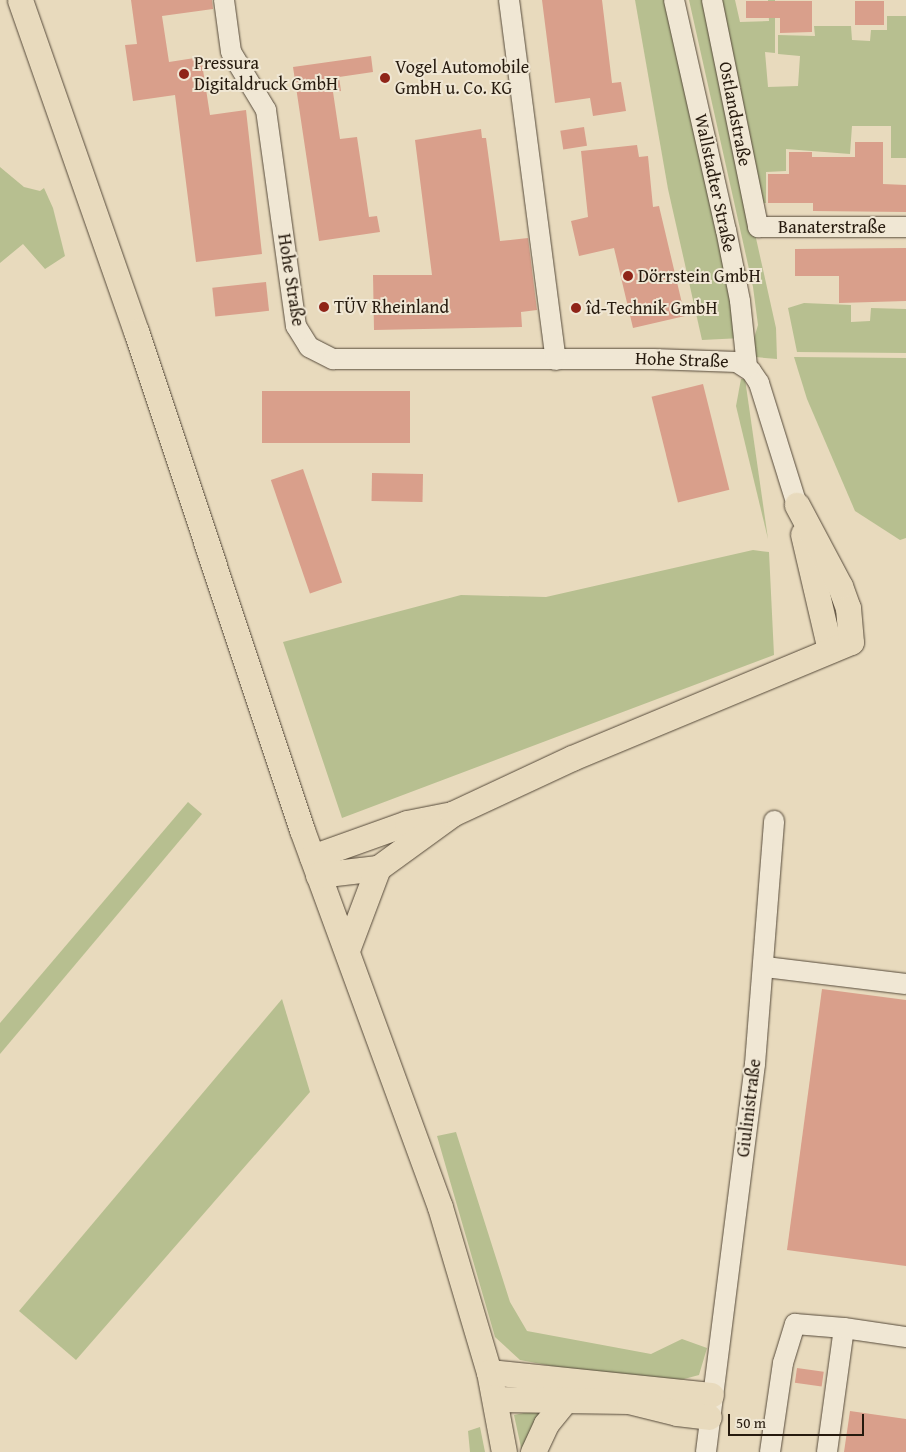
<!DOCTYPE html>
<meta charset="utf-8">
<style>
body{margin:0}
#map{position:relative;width:906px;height:1452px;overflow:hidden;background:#e8dabd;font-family:"Gentium Book Plus",serif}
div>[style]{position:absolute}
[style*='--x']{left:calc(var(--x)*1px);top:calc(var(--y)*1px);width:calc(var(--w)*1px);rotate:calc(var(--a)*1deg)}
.green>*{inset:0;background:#b7bf90}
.building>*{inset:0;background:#d99f8b;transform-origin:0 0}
.roads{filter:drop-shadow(0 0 1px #564a3a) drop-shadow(0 0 1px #564a3a)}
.minor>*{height:20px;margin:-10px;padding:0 10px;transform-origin:10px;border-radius:10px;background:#f0e7d4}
.major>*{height:25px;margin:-12.5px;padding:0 12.5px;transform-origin:12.5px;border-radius:12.5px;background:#e8dabd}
.dots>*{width:14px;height:14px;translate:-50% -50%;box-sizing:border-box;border:2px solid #f0e7d4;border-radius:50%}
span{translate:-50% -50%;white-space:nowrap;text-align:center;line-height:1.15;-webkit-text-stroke:4px #f0e7d4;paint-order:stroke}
.poi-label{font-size:18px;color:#261a0e}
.left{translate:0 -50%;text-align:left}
.street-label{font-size:18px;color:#261a0e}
.scale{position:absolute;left:728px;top:1414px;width:136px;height:22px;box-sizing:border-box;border:2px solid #261a0e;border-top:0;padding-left:6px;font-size:15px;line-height:18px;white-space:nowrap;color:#261a0e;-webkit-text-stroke:4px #f0e7d4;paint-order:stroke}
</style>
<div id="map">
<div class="green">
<div style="clip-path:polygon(635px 0,667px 0,742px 338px,702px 340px,668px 189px)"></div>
<div style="clip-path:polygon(689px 0,703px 0,776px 328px,777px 359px,755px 357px,752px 345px,758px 325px,753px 287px)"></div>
<div style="clip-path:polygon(721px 0,735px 0,740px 22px,769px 21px,768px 0,775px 0,775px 53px,765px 52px,768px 87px,798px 86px,800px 56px,778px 54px,778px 35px,815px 36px,814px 26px,851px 26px,852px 40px,870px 41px,871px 30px,887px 30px,887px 16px,906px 16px,906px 158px,891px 158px,891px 126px,852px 126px,850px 154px,786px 149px,786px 171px,766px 172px,766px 203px,762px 203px)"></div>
<div style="clip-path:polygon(0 167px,24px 187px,40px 191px,44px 188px,53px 208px,65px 256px,45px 269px,23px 244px,0 263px)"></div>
<div style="clip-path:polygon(804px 303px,851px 305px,851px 322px,870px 321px,871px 308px,906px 309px,906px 353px,797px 352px,788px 308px)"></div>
<div style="clip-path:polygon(794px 357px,906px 358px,906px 538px,900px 540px,855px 511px,807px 399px)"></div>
<div style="clip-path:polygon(741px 379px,745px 379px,768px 539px,736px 406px)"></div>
<div style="clip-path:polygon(753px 550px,769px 552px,774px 655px,342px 818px,283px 642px,461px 595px,546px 597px)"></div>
<div style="clip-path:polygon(188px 802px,202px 814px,0 1054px,0 1023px)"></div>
<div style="clip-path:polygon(282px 999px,310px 1092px,76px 1360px,19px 1311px)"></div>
<div style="clip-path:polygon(456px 1132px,510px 1302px,527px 1331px,651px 1354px,682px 1339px,707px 1348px,699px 1375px,673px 1382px,610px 1377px,520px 1360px,495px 1337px,437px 1136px)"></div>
<div style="clip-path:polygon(549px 1408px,522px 1452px,514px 1415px)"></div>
<div style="clip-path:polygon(480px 1427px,485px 1452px,470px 1452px,468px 1431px)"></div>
</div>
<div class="building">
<div style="clip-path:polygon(131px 0,212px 0,213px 9px,162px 16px,169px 62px,201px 57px,210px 115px,246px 110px,262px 254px,196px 262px,175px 95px,133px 101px,125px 45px,137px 44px)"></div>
<div style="clip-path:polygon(542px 0,602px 0,612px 83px,621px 82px,626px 111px,593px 116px,590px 98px,555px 103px)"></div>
<div style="clip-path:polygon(746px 1px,812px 1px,812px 32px,780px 33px,780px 18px,746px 18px)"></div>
<div style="left:855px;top:1px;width:29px;height:24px"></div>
<div style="clip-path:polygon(371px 56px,373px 72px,339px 77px,341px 91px,333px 92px,340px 139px,357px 137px,369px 217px,377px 216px,380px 232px,319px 241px,293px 67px)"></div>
<div style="left:584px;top:127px;width:19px;height:24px;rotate:81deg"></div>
<div style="clip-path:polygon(481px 129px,482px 138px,486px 138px,500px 241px,528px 238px,537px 310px,521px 312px,522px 327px,374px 330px,373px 275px,432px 275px,415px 140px)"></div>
<div style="clip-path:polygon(855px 142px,883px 142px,883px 184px,906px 185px,906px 212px,813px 211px,813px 203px,768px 203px,768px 174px,789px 174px,789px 152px,812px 152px,812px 157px,855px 157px)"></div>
<div style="clip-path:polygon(637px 145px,639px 157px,648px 156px,653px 207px,659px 206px,685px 316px,633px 328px,614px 248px,579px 256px,571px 221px,588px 217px,581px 151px)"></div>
<div style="clip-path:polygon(906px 248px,906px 301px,839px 303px,839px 276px,795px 276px,795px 249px)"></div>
<div style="left:266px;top:282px;width:29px;height:54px;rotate:84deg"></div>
<div style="left:703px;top:384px;width:109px;height:53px;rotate:76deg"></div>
<div style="left:410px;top:391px;width:52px;height:148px;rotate:90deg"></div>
<div style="left:303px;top:469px;width:120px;height:34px;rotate:71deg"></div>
<div style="left:372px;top:473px;width:51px;height:28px;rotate:1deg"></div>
<div style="clip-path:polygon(822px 989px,906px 1000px,906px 1266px,787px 1250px)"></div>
<div style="left:797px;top:1368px;width:27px;height:15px;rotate:8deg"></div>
<div style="clip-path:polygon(850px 1411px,906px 1419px,906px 1452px,844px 1452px)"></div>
</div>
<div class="roads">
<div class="minor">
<div style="--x:224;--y:0;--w:52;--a:82.3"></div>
<div style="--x:231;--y:52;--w:68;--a:58.9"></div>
<div style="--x:266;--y:110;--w:218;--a:82.1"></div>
<div style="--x:296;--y:326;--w:25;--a:58"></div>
<div style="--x:309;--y:347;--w:27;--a:27"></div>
<div style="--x:333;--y:359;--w:320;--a:0"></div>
<div style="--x:653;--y:359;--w:84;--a:2"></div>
<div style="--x:737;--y:362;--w:17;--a:33"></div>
<div style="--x:751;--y:371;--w:14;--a:56"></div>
<div style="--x:759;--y:383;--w:128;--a:72.7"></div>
<div style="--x:509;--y:0;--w:363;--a:82.6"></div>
<div style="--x:674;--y:0;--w:236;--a:77.3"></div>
<div style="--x:726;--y:230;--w:72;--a:78.8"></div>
<div style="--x:740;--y:301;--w:66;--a:83.9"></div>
<div style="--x:712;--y:0;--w:232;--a:78.5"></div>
<div style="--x:758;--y:227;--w:148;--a:0"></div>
<div style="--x:765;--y:967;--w:142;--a:6.9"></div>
<div style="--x:706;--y:1452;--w:391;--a:-82.8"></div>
<div style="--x:755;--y:1064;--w:244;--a:-85.5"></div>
<div style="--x:770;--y:1452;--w:90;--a:-81.7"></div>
<div style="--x:783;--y:1363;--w:41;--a:-72.9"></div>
<div style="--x:795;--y:1324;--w:49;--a:4.7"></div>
<div style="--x:827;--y:1452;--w:125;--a:-82.2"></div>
<div style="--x:844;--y:1328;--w:63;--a:8.3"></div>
</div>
<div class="major">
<div style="--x:20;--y:0;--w:351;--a:70.7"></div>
<div style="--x:136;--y:331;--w:526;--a:71.6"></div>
<div style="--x:302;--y:830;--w:401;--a:69.9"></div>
<div style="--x:440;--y:1207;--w:172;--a:73.5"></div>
<div style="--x:489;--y:1372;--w:81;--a:79.4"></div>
<div style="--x:803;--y:534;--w:119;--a:76.9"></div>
<div style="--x:312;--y:857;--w:101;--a:-19.7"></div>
<div style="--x:407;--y:823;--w:41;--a:-11.3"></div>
<div style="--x:318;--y:875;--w:60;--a:-6.7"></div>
<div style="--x:378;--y:868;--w:92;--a:-36.1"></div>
<div style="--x:452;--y:814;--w:132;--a:-25"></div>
<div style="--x:572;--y:758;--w:302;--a:-22.6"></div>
<div style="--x:851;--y:642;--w:34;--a:-95"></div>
<div style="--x:848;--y:608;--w:23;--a:-110"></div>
<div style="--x:840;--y:586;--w:92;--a:-118"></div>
<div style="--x:347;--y:950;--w:88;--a:-69.3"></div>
<div style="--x:489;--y:1372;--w:223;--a:5.9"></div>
<div style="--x:495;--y:1399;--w:134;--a:0.9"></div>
<div style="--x:629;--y:1401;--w:49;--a:14"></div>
<div style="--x:677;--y:1413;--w:32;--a:7"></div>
<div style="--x:533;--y:1452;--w:31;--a:-65"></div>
<div style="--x:546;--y:1424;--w:32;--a:-51"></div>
</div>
</div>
<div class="dots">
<div style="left:184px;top:74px;background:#8f2418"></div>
<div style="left:385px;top:78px;background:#8f2418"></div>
<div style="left:628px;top:276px;background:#8f2418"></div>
<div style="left:324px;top:307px;background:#8f2418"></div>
<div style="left:576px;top:308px;background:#8f2418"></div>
</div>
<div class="poi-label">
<span class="left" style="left:194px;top:74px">Pressura<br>Digitaldruck GmbH</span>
<span class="left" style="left:395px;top:78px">Vogel Automobile<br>GmbH u. Co. KG</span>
<span class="left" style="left:638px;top:276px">Dörrstein GmbH</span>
<span class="left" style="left:334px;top:307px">TÜV Rheinland</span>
<span class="left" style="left:586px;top:308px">îd-Technik GmbH</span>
</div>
<div class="street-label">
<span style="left:735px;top:114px;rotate:79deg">Ostlandstraße</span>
<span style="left:715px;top:183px;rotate:78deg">Wallstadter Straße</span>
<span style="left:832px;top:227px">Banaterstraße</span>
<span style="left:291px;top:280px;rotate:81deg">Hohe Straße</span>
<span style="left:682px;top:360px;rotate:2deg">Hohe Straße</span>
<span style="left:749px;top:1108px;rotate:-83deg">Giulinistraße</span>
</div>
<div class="scale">50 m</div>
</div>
